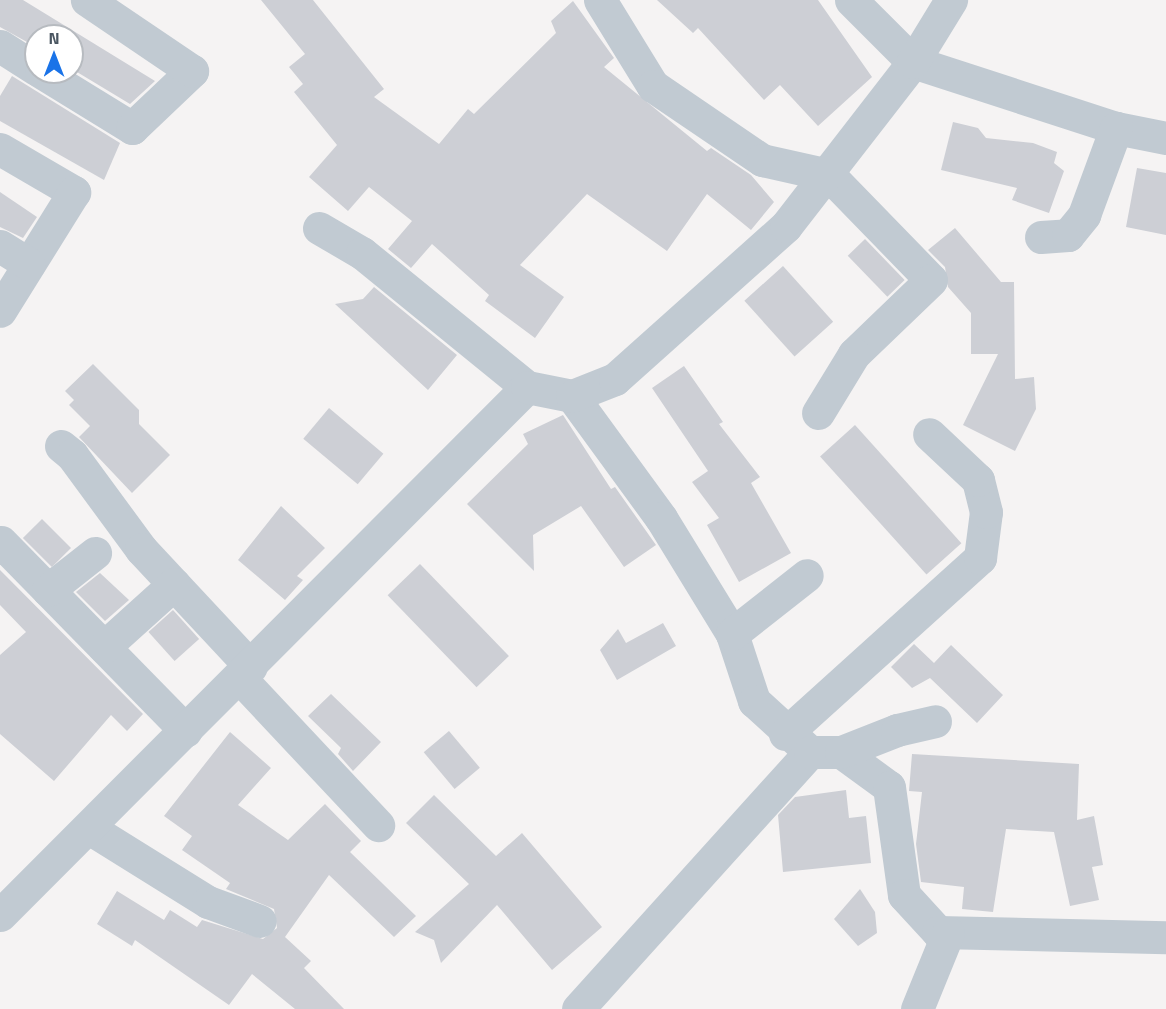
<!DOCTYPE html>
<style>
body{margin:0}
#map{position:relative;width:1166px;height:1009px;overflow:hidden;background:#f5f3f3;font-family:"Titillium Web",sans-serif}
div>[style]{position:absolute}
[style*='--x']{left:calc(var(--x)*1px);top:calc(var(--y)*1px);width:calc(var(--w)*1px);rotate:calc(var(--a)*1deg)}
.building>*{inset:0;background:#cdcfd5;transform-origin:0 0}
.minor>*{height:33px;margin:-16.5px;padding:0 16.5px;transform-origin:16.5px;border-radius:16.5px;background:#c1cad2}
span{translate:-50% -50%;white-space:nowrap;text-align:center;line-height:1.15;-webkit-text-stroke:5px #fff;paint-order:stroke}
.north{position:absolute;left:24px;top:24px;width:60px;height:60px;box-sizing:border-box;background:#fff;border:2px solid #b7bbc0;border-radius:50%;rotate:0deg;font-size:16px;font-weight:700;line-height:24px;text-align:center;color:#4a5661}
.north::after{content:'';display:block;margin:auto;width:21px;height:27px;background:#1a73e8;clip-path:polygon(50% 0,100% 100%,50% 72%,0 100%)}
</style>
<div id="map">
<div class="building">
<div style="clip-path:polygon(0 0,23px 0,155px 81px,130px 104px,72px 69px,72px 36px,36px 36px,36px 47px,0 27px)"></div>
<div style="clip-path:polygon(261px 0,313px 0,384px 89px,374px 97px,439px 144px,468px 109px,474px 114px,556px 33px,551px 21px,573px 1px,614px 58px,604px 67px,707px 151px,711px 148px,751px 175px,774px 202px,751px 230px,707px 194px,667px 251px,587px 194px,520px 265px,564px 297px,535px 338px,485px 301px,489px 295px,432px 244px,411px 268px,388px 249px,412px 221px,369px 187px,348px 211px,309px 177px,337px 145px,294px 92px,303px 84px,289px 67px,305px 54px)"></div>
<div style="clip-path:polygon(657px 0,818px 0,872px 77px,818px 126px,780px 85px,764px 100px,698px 28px,693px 33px)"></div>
<div style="clip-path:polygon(12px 76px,120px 143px,104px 180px,0 121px,0 96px)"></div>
<div style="clip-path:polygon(953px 122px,978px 128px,986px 138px,1033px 143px,1057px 152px,1054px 163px,1064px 171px,1049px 213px,1012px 200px,1017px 188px,941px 170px)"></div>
<div style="clip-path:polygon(1137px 168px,1166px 173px,1166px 235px,1126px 227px)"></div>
<div style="clip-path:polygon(0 192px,37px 217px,23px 238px,0 227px)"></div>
<div style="clip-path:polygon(955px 228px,1001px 282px,1014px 282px,1015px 379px,1034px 377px,1036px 409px,1015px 451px,963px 425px,998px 354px,971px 354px,971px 313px,948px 287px,945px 267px,928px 250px)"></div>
<div style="left:865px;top:239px;width:57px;height:24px;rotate:46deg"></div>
<div style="left:783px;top:266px;width:75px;height:52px;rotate:48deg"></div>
<div style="clip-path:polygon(374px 287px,457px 355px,428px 390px,335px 304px,363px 299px)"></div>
<div style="clip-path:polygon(93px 364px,139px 410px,139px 424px,170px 455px,132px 493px,79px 437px,90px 426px,69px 405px,74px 400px,65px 391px)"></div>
<div style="clip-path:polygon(684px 366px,723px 422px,719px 424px,760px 477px,751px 483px,791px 553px,739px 582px,707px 525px,719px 518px,692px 482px,708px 471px,652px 388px)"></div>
<div style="left:329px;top:408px;width:71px;height:40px;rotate:40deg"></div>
<div style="clip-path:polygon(563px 415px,611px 489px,615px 487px,656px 545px,624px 567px,581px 506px,533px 535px,534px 571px,467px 504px,528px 444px,523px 434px)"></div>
<div style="left:855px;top:425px;width:159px;height:47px;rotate:48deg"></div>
<div style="clip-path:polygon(281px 506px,325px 548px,297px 576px,303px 580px,285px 600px,238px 560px)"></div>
<div style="left:42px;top:519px;width:41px;height:27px;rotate:45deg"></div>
<div style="left:420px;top:564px;width:128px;height:45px;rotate:46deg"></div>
<div style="clip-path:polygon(0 570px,143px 714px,127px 731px,111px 715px,54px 781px,0 734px,0 655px,26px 632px,0 605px)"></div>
<div style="clip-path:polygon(100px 573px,129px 600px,105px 621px,76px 592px)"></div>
<div style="left:173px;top:610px;width:39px;height:33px;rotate:48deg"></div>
<div style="clip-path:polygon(663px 623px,676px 646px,617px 680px,600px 650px,618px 629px,626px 643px)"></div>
<div style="clip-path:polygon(914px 644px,934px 663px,951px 645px,1003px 695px,977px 723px,930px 678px,912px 688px,891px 667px)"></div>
<div style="clip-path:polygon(331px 694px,381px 742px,353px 771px,338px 754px,341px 748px,308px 716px)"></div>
<div style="left:449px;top:731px;width:48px;height:33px;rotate:50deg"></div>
<div style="clip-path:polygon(230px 732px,271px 768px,238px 805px,288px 840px,325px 804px,361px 841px,350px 852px,416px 916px,394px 937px,329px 875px,285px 937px,311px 961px,304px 968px,344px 1009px,295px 1009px,252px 974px,229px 1005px,135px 940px,132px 946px,97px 924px,117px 891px,164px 920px,170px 910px,197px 927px,202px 920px,263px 939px,277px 928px,274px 909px,226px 889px,230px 883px,182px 850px,192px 836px,164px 816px)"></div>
<div style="clip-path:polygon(912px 754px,1079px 764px,1077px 820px,1094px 816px,1103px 865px,1092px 867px,1099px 900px,1070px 906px,1054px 832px,1006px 829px,993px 912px,962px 909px,964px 887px,921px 882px,916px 844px,922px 792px,909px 791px)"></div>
<div style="clip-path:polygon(846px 790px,849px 818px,866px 816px,871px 863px,783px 872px,778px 815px,795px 797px)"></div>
<div style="clip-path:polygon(434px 795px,496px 856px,522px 833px,602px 927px,552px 970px,497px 905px,441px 963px,434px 940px,415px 932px,469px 884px,406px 823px)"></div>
<div style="clip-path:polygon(860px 889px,875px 912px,877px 933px,858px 946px,834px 919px)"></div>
</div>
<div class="minor">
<div style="--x:600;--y:0;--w:101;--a:58.4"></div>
<div style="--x:653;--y:86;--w:132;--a:34.2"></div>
<div style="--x:762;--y:160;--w:69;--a:12.6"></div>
<div style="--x:829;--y:175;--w:146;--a:45.8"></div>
<div style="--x:931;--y:280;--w:107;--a:136.1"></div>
<div style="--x:854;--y:354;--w:69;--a:121.4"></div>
<div style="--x:851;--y:0;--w:88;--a:45"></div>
<div style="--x:913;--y:62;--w:213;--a:18"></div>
<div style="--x:1116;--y:128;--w:51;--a:11.3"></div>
<div style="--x:0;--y:46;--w:43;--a:32.6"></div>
<div style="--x:41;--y:72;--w:107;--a:31.6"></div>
<div style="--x:132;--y:128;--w:83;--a:-43.5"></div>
<div style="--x:192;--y:71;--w:127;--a:-145.9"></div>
<div style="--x:0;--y:149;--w:86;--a:30.2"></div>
<div style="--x:74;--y:192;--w:140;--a:121.9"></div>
<div style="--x:319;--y:228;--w:50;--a:30.2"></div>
<div style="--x:362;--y:253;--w:213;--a:39.1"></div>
<div style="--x:1041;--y:237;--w:27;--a:-4"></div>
<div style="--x:1068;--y:235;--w:26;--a:-51"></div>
<div style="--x:1084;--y:215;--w:93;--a:-69.8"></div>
<div style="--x:0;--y:246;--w:34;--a:32"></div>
<div style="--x:572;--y:396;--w:151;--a:53.9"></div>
<div style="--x:661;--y:518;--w:136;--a:58.5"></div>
<div style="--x:732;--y:634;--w:71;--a:71.8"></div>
<div style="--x:754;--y:701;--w:76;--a:42.3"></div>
<div style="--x:810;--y:752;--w:346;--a:132.1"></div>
<div style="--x:61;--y:446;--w:14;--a:39"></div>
<div style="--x:72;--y:455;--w:117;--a:53.7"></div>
<div style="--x:141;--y:549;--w:161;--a:47"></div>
<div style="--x:1;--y:542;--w:264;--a:45.6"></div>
<div style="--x:48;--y:590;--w:60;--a:-38.2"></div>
<div style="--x:732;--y:634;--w:95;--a:-38.2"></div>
<div style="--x:104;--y:647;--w:94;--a:-42"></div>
<div style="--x:240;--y:678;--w:202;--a:46.8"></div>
<div style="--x:785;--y:734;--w:263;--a:-42.1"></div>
<div style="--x:980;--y:558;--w:46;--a:-82.6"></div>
<div style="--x:986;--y:512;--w:33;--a:-104"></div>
<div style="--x:978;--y:480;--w:67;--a:-136.8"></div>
<div style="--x:810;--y:752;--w:31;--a:0"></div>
<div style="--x:841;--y:752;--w:59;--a:36.1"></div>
<div style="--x:889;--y:787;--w:109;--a:82.1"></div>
<div style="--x:904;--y:895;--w:50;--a:47.4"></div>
<div style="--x:938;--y:932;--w:228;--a:1.3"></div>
<div style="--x:841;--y:752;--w:60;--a:-21.4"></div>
<div style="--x:897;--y:730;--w:39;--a:-13"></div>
<div style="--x:89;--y:828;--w:140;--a:31.9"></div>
<div style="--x:208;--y:902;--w:55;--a:20.1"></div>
<div style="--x:0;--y:915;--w:746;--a:-45.05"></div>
<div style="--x:527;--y:387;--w:46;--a:11.3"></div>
<div style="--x:572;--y:396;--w:46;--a:-21.6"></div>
<div style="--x:615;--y:379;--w:229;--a:-41.8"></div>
<div style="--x:786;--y:226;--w:207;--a:-52.2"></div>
<div style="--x:913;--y:62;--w:73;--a:-58.5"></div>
<div style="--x:917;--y:1009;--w:82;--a:-67.8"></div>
</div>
<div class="north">N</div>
</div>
